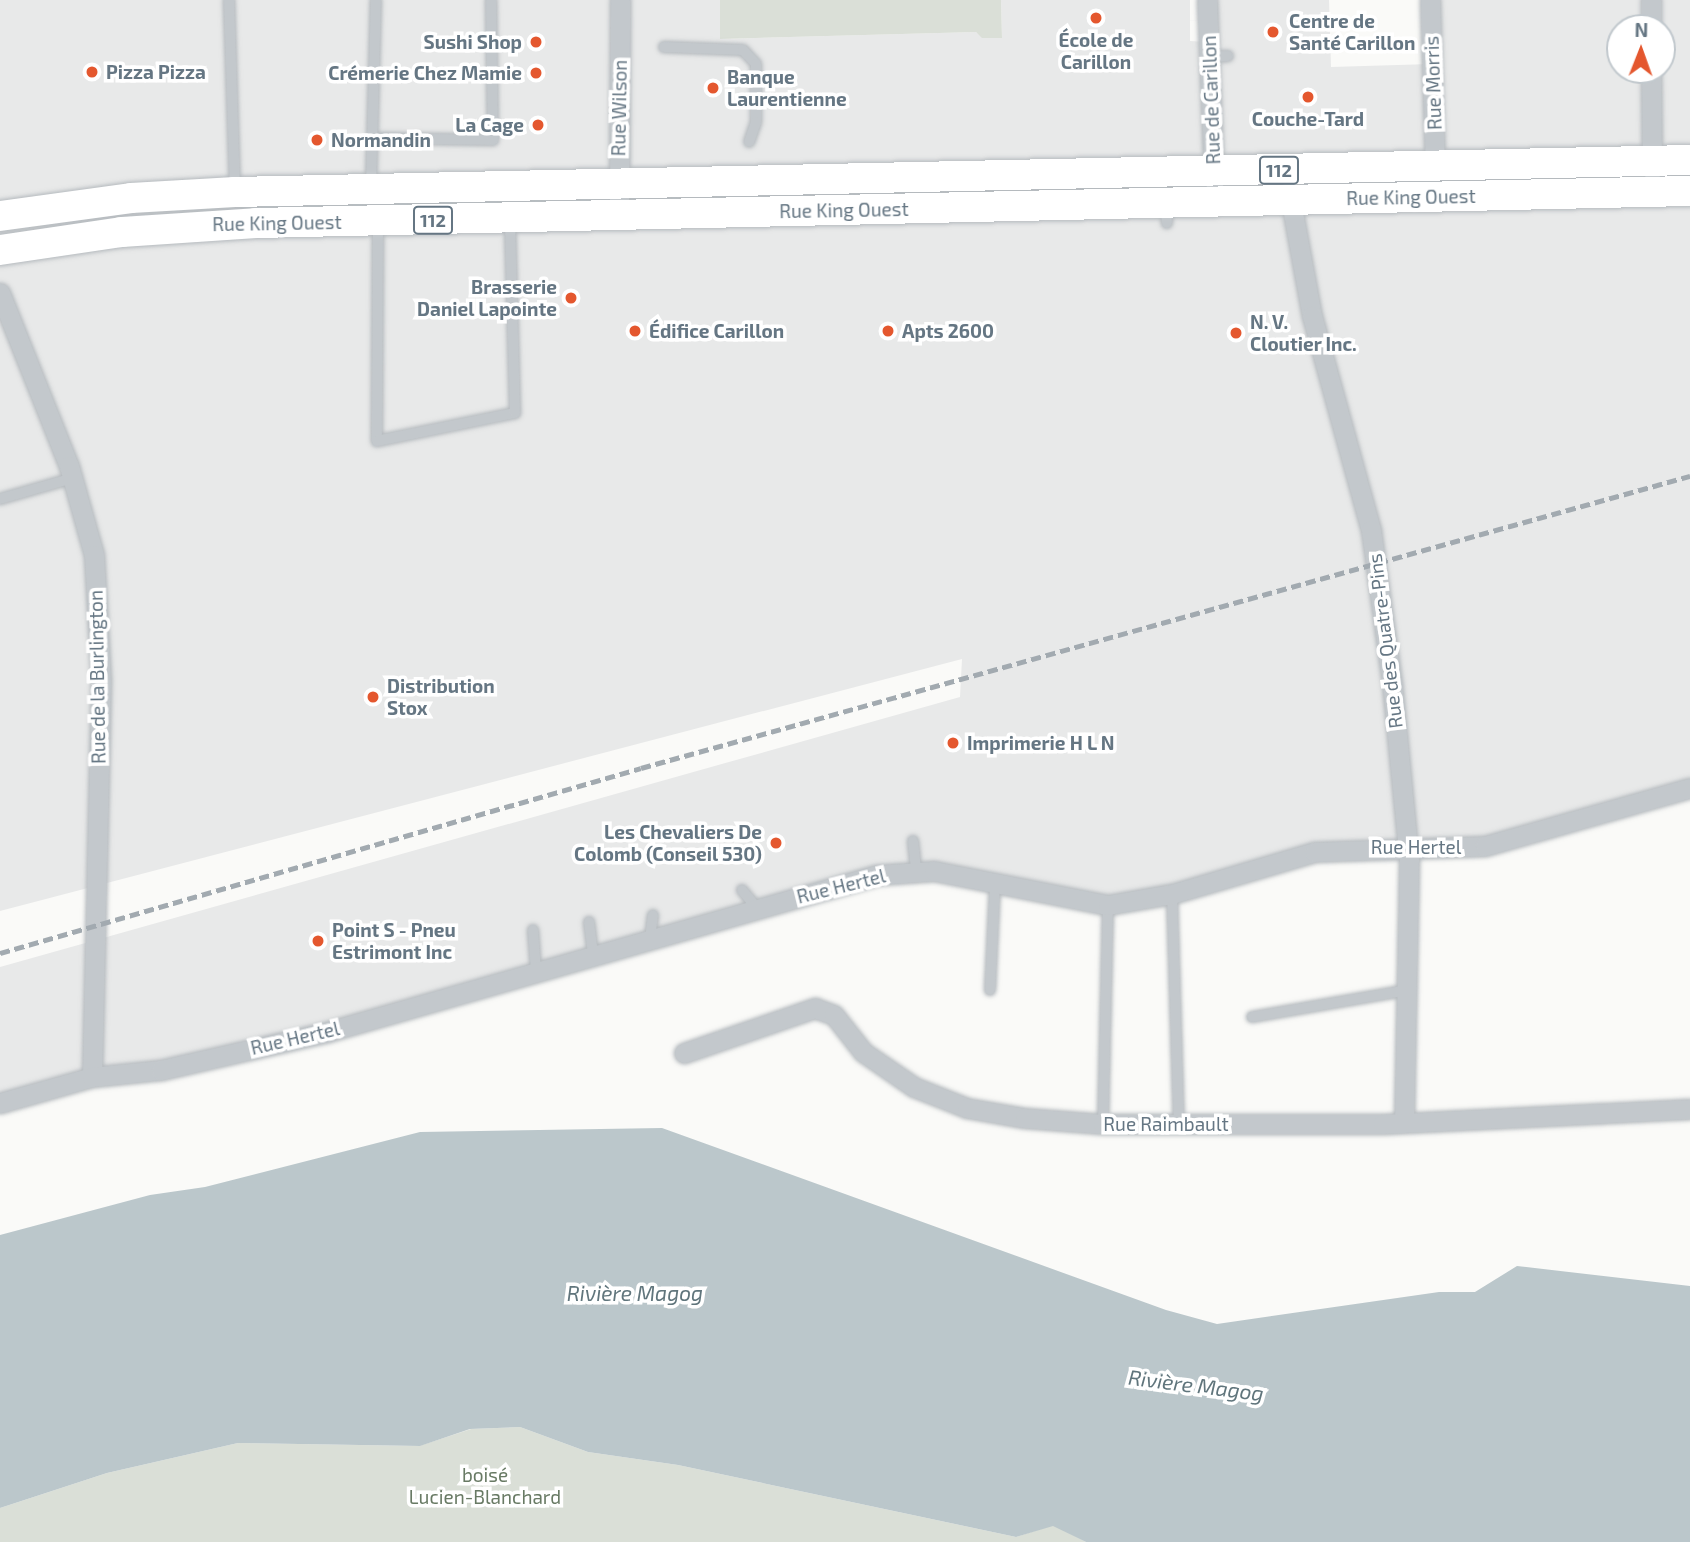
<!DOCTYPE html>
<meta charset="utf-8">
<style>
body{margin:0}
#map{position:relative;width:1690px;height:1542px;overflow:hidden;background:#fafaf8;font-family:"Exo 2",sans-serif}
div>[style]{position:absolute}
[style*='--x']{left:calc(var(--x)*1px);top:calc(var(--y)*1px);width:calc(var(--w)*1px);rotate:calc(var(--a)*1deg)}
.built>*{inset:0;background:#e8e9e9}
.green>*{inset:0;background:#dadfd7}
.water>*{inset:0;background:#bbc7cb}
.roads{filter:drop-shadow(0 0 2px #b5babe) drop-shadow(0 0 2px #b5babe)}
.service>*{height:10px;margin:-5px;padding:0 5px;transform-origin:5px;border-radius:5px;background:#c3c8cc}
.minor>*{height:19px;margin:-9.5px;padding:0 9.5px;transform-origin:9.5px;border-radius:9.5px;background:#c3c8cc}
.primary>*{height:30px;margin:-15px;padding:0 15px;transform-origin:15px;border-radius:15px;background:#fff}
.rail>*{height:5px;margin-top:-2.5px;transform-origin:0;background:repeating-linear-gradient(90deg,#a2aab0 0 10px,transparent 0 15px)}
.dots>*{width:19px;height:19px;translate:-50% -50%;box-sizing:border-box;border:4px solid #fff;border-radius:50%}
span{translate:-50% -50%;white-space:nowrap;text-align:center;line-height:1.15;-webkit-text-stroke:7px #fff;paint-order:stroke}
.shield-label span{padding:2px 5px;background:#fff;border:2px solid;border-radius:5px;-webkit-text-stroke-width:0}
.shield-label{font-size:18px;color:#657683;font-weight:700}
.poi-label{font-size:19px;color:#657683;font-weight:700}
.left{translate:0 -50%;text-align:left}
.right{translate:-100% -50%;text-align:right}
.street-label{font-size:19px;color:#657683}
.park-label{font-size:19px;color:#687a64}
.water-label{font-size:21px;color:#60757c;font-style:italic}
.north{position:absolute;left:1606px;top:14px;width:70px;height:70px;box-sizing:border-box;background:#fff;border:2px solid #c1c8cd;border-radius:50%;rotate:1deg;font-size:19px;font-weight:700;line-height:28px;text-align:center;color:#657683}
.north::after{content:'';display:block;margin:auto;width:24px;height:32px;background:#e4572e;clip-path:polygon(50% 0,100% 100%,50% 72%,0 100%)}
</style>
<div id="map">
<div class="built">
<div style="clip-path:polygon(evenodd,0 0,720px 0,721px 39px,976px 32px,983px 38px,1002px 37px,1001px 0,1190px 0,1190px 41px,1208px 42px,1207px 0,1329px 0,1331px 67px,1431px 64px,1430px 0,1690px 0,1690px 788px,1508px 841px,1353px 847px,1131px 903px,916px 870px,327px 1032px,0 1103px,0 967px,960px 697px,962px 659px,0 911px,0 0,1620px 28px,1662px 28px,1662px 70px,1620px 70px,1620px 28px)"></div>
</div>
<div class="green">
<div style="clip-path:polygon(720px 0,1001px 0,1002px 38px,982px 38px,976px 32px,720px 39px)"></div>
<div style="clip-path:polygon(520px 1427px,588px 1452px,678px 1465px,1016px 1537px,1053px 1525px,1086px 1542px,0 1542px,0 1508px,107px 1473px,238px 1443px,419px 1446px,471px 1429px)"></div>
</div>
<div class="water">
<div style="clip-path:polygon(662px 1128px,1166px 1310px,1217px 1324px,1439px 1292px,1475px 1292px,1517px 1266px,1690px 1286px,1690px 1542px,1086px 1542px,1053px 1526px,1016px 1537px,678px 1465px,588px 1452px,520px 1427px,470px 1429px,420px 1446px,238px 1443px,107px 1473px,0 1508px,0 1235px,150px 1195px,205px 1187px,420px 1132px)"></div>
</div>
<div class="roads">
<div class="service">
<div style="--x:229;--y:0;--w:188;--a:88.2"></div>
<div style="--x:664;--y:47;--w:79;--a:2.2"></div>
<div style="--x:743;--y:50;--w:19;--a:47"></div>
<div style="--x:756;--y:64;--w:58;--a:90"></div>
<div style="--x:756;--y:122;--w:21;--a:109"></div>
<div style="--x:1209;--y:57;--w:19;--a:-3"></div>
<div style="--x:372;--y:138;--w:121;--a:0.9"></div>
<div style="--x:493;--y:140;--w:140;--a:-90.8"></div>
<div style="--x:371;--y:186;--w:186;--a:-88.5"></div>
<div style="--x:1166;--y:206;--w:17;--a:87"></div>
<div style="--x:378;--y:222;--w:219;--a:90.3"></div>
<div style="--x:377;--y:441;--w:141;--a:-11.5"></div>
<div style="--x:515;--y:413;--w:192;--a:-91.5"></div>
<div style="--x:0;--y:499;--w:76;--a:-16"></div>
<div style="--x:913;--y:841;--w:29;--a:84"></div>
<div style="--x:742;--y:890;--w:23;--a:50"></div>
<div style="--x:1172;--y:894;--w:230;--a:88.3"></div>
<div style="--x:589;--y:922;--w:32;--a:83"></div>
<div style="--x:533;--y:930;--w:41;--a:85.8"></div>
<div style="--x:650;--y:939;--w:24;--a:-83"></div>
<div style="--x:990;--y:990;--w:106;--a:-87.3"></div>
<div style="--x:1252;--y:1017;--w:158;--a:-9.8"></div>
<div style="--x:1103;--y:1124;--w:219;--a:-88.7"></div>
</div>
<div class="minor">
<div style="--x:1207;--y:0;--w:181;--a:87.8"></div>
<div style="--x:1430;--y:0;--w:166;--a:88.3"></div>
<div style="--x:1651;--y:0;--w:28;--a:90"></div>
<div style="--x:1651;--y:70;--w:100;--a:89.4"></div>
<div style="--x:1289;--y:191;--w:127;--a:79.6"></div>
<div style="--x:1312;--y:316;--w:222;--a:74.6"></div>
<div style="--x:1371;--y:530;--w:154;--a:82.2"></div>
<div style="--x:1392;--y:683;--w:179;--a:84.5"></div>
<div style="--x:1409;--y:861;--w:262;--a:91.1"></div>
<div style="--x:619;--y:215;--w:215;--a:-89.7"></div>
<div style="--x:0;--y:293;--w:186;--a:68.3"></div>
<div style="--x:69;--y:466;--w:92;--a:74.3"></div>
<div style="--x:94;--y:555;--w:125;--a:86.8"></div>
<div style="--x:101;--y:680;--w:397;--a:91.3"></div>
<div style="--x:684;--y:1053;--w:139;--a:-19"></div>
<div style="--x:815;--y:1008;--w:20;--a:20"></div>
<div style="--x:834;--y:1015;--w:47;--a:51.9"></div>
<div style="--x:863;--y:1052;--w:62;--a:34.5"></div>
<div style="--x:914;--y:1087;--w:57;--a:21.6"></div>
<div style="--x:967;--y:1108;--w:59;--a:9.8"></div>
<div style="--x:1025;--y:1118;--w:78;--a:4.4"></div>
<div style="--x:1103;--y:1124;--w:280;--a:0"></div>
<div style="--x:1383;--y:1124;--w:307;--a:-2.8"></div>
<div style="--x:0;--y:1103;--w:96;--a:-15.8"></div>
<div style="--x:92;--y:1077;--w:69;--a:-5.8"></div>
<div style="--x:161;--y:1070;--w:170;--a:-12.9"></div>
<div style="--x:327;--y:1032;--w:572;--a:-15.93"></div>
<div style="--x:877;--y:875;--w:57;--a:-4"></div>
<div style="--x:934;--y:871;--w:177;--a:11.1"></div>
<div style="--x:1108;--y:905;--w:65;--a:-9.8"></div>
<div style="--x:1172;--y:894;--w:149;--a:-16.4"></div>
<div style="--x:1315;--y:852;--w:170;--a:-2"></div>
<div style="--x:1485;--y:846;--w:213;--a:-15.8"></div>
</div>
<div class="primary">
<div style="--x:0;--y:216;--w:132;--a:-7.8"></div>
<div style="--x:131;--y:198;--w:104;--a:-3.3"></div>
<div style="--x:235;--y:192;--w:1455;--a:-1.26"></div>
<div style="--x:0;--y:250;--w:123;--a:-8.4"></div>
<div style="--x:122;--y:232;--w:134;--a:-3.8"></div>
<div style="--x:256;--y:223;--w:1434;--a:-1.28"></div>
</div>
</div>
<div class="rail">
<div style="--x:0;--y:953;--w:667;--a:-16.1"></div>
<div style="--x:641;--y:768;--w:1089;--a:-15.56"></div>
</div>
<div class="dots">
<div style="left:1096px;top:18px;background:#e4572e"></div>
<div style="left:1273px;top:32px;background:#e4572e"></div>
<div style="left:536px;top:42px;background:#e4572e"></div>
<div style="left:92px;top:72px;background:#e4572e"></div>
<div style="left:536px;top:73px;background:#e4572e"></div>
<div style="left:713px;top:88px;background:#e4572e"></div>
<div style="left:1308px;top:97px;background:#e4572e"></div>
<div style="left:538px;top:125px;background:#e4572e"></div>
<div style="left:317px;top:140px;background:#e4572e"></div>
<div style="left:571px;top:298px;background:#e4572e"></div>
<div style="left:635px;top:331px;background:#e4572e"></div>
<div style="left:888px;top:331px;background:#e4572e"></div>
<div style="left:1236px;top:333px;background:#e4572e"></div>
<div style="left:373px;top:697px;background:#e4572e"></div>
<div style="left:953px;top:743px;background:#e4572e"></div>
<div style="left:776px;top:843px;background:#e4572e"></div>
<div style="left:318px;top:941px;background:#e4572e"></div>
</div>
<div class="shield-label">
<span style="left:1279px;top:170px">112</span>
<span style="left:433px;top:220px">112</span>
</div>
<div class="poi-label">
<span class="left" style="left:1289px;top:32px">Centre de<br>Santé Carillon</span>
<span style="left:1096px;top:51px">École de<br>Carillon</span>
<span class="right" style="left:522px;top:42px">Sushi Shop</span>
<span class="left" style="left:106px;top:72px">Pizza Pizza</span>
<span class="right" style="left:522px;top:73px">Crémerie Chez Mamie</span>
<span class="left" style="left:727px;top:88px">Banque<br>Laurentienne</span>
<span style="left:1308px;top:119px">Couche-Tard</span>
<span class="right" style="left:524px;top:125px">La Cage</span>
<span class="left" style="left:331px;top:140px">Normandin</span>
<span class="right" style="left:557px;top:298px">Brasserie<br>Daniel Lapointe</span>
<span class="left" style="left:1250px;top:333px">N. V.<br>Cloutier Inc.</span>
<span class="left" style="left:649px;top:331px">Édifice Carillon</span>
<span class="left" style="left:902px;top:331px">Apts 2600</span>
<span class="left" style="left:387px;top:697px">Distribution<br>Stox</span>
<span class="left" style="left:967px;top:743px">Imprimerie H L N</span>
<span class="right" style="left:762px;top:843px">Les Chevaliers De<br>Colomb (Conseil 530)</span>
<span class="left" style="left:332px;top:941px">Point S - Pneu<br>Estrimont Inc</span>
</div>
<div class="street-label">
<span style="left:1433px;top:83px;rotate:-92deg">Rue Morris</span>
<span style="left:1211px;top:100px;rotate:-92deg">Rue de Carillon</span>
<span style="left:619px;top:108px;rotate:-89deg">Rue Wilson</span>
<span style="left:1411px;top:197px;rotate:-1deg">Rue King Ouest</span>
<span style="left:844px;top:210px;rotate:-1deg">Rue King Ouest</span>
<span style="left:277px;top:223px;rotate:-1deg">Rue King Ouest</span>
<span style="left:1385px;top:641px;rotate:-97deg">Rue des Quatre-Pins</span>
<span style="left:97px;top:677px;rotate:-91deg">Rue de la Burlington</span>
<span style="left:1416px;top:847px">Rue Hertel</span>
<span style="left:841px;top:886px;rotate:-14deg">Rue Hertel</span>
<span style="left:295px;top:1038px;rotate:-13deg">Rue Hertel</span>
<span style="left:1166px;top:1124px">Rue Raimbault</span>
</div>
<div class="park-label">
<span style="left:485px;top:1486px">boisé<br>Lucien-Blanchard</span>
</div>
<div class="water-label">
<span style="left:635px;top:1293px">Rivière Magog</span>
<span style="left:1196px;top:1385px;rotate:7deg">Rivière Magog</span>
</div>
<div class="north">N</div>
</div>
